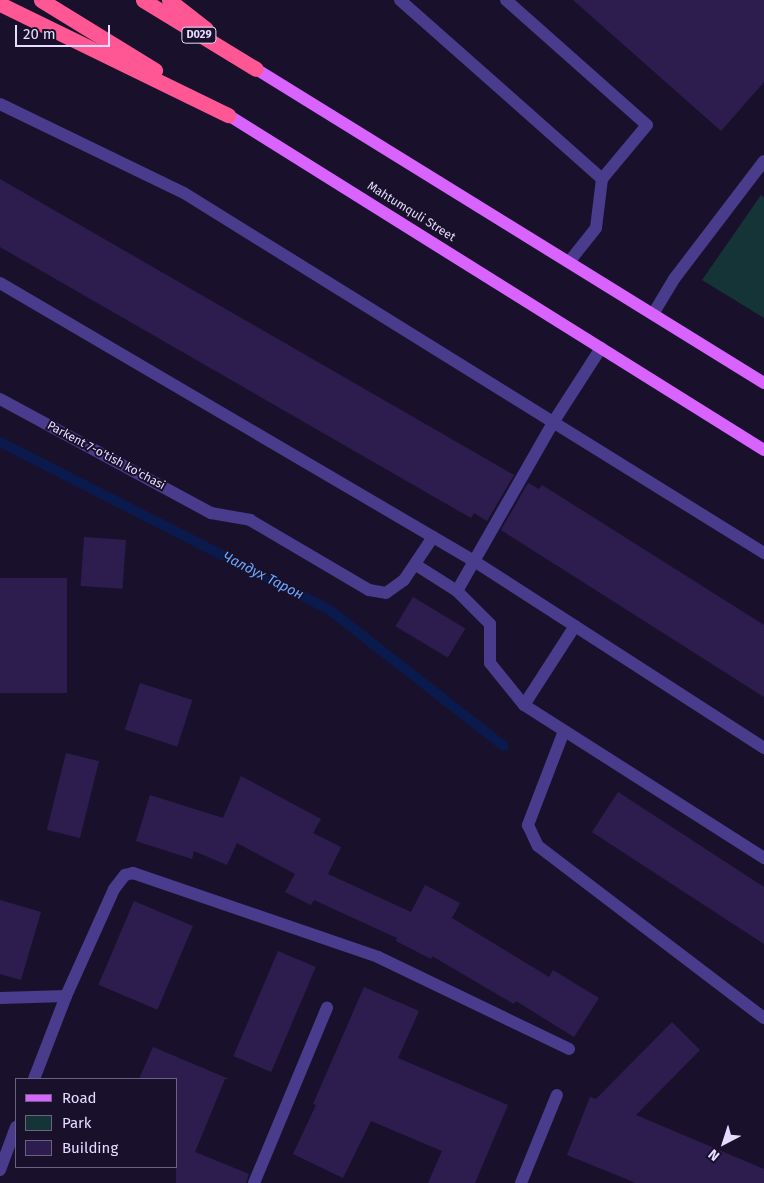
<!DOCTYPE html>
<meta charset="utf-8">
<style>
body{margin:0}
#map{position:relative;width:764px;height:1183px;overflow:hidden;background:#19112c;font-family:"Fira Sans",sans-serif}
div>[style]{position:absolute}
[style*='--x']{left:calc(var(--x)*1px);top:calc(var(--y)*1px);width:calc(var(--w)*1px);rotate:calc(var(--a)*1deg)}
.green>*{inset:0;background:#143437}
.stream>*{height:10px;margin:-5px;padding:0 5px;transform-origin:5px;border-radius:5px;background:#0a1a4c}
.building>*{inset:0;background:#2d1d4e;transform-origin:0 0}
.lane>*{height:12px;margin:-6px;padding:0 6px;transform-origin:6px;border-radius:6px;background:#493c8c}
.street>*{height:12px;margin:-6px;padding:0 6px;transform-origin:6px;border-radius:6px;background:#493c8c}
.primary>*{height:12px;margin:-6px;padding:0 6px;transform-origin:6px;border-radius:6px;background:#d863ff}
.highway>*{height:15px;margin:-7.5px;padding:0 7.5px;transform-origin:7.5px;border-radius:7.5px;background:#ff5793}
span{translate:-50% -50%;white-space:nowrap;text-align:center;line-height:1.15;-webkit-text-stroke:4px #19112c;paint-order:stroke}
.shield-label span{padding:1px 4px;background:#19112c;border:1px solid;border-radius:4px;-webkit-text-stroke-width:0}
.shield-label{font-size:11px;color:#e5dcff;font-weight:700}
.street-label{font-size:12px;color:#e5dcff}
.water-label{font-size:14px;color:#6aa8ff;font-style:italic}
.legend{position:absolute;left:15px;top:1078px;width:162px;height:90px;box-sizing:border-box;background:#19112c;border:1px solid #6b6280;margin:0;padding:6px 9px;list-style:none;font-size:15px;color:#e5dcff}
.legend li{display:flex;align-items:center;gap:10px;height:25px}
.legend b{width:25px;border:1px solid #6b6280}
.north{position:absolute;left:699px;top:1118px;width:50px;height:50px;-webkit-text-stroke:4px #19112c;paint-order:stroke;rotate:220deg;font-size:14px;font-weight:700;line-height:20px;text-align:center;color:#e5dcff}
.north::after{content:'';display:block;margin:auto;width:18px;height:22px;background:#e5dcff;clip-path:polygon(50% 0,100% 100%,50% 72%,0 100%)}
.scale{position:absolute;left:15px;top:25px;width:95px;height:22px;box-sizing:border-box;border:2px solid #e5dcff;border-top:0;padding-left:6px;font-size:15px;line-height:18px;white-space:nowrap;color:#e5dcff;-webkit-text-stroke:4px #19112c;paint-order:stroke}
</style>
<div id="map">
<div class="green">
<div style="clip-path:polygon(761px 195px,764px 198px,764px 318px,702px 280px)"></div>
</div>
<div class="stream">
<div style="--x:0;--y:442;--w:372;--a:27"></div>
<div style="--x:331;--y:611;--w:219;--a:38"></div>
</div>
<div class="building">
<div style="clip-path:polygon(573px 0,764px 0,764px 82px,721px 131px)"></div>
<div style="clip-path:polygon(0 179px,514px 475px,487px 521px,474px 513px,471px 518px,0 247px)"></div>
<div style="clip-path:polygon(528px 483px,539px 489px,542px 485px,764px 625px,764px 697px,501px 530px)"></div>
<div style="left:84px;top:537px;width:42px;height:49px;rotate:4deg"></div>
<div style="left:0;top:578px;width:67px;height:115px"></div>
<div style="left:413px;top:597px;width:61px;height:34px;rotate:31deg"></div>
<div style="left:140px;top:683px;width:55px;height:49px;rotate:18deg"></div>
<div style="left:66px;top:753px;width:34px;height:79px;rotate:14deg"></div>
<div style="clip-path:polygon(241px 776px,321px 819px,313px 833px,341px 847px,328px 874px,411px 912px,425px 885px,460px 903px,452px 918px,549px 977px,553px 970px,599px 998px,574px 1037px,516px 1001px,514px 1004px,432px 956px,431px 959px,396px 941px,397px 938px,314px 900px,311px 905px,285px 892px,295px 874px,237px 843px,227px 865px,194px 851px,192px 859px,136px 841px,150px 795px,223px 818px)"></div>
<div style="clip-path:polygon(618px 792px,764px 887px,764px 944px,592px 832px)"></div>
<div style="clip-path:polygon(0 900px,41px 912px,21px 980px,0 974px)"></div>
<div style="left:134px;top:901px;width:64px;height:91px;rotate:23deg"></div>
<div style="left:278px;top:951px;width:41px;height:114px;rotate:23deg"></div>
<div style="clip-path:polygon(364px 987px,419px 1011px,398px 1058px,508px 1105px,475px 1183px,428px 1183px,442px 1151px,371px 1121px,343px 1178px,293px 1154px,316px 1105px,313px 1104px)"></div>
<div style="clip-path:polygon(672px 1022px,700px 1050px,636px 1115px,764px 1169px,764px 1183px,636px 1183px,567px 1155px,590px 1097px,596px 1099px)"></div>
<div style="clip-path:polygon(153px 1047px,229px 1079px,225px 1079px,195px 1152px,249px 1174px,246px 1183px,176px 1183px,176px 1079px,139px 1079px)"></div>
</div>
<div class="lane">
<div style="--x:400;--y:0;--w:270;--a:41.5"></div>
<div style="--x:602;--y:179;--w:49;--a:97"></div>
<div style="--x:596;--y:228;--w:43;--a:128.5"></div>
<div style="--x:506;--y:0;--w:188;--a:41.6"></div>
<div style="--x:647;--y:125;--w:70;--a:129.8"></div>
<div style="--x:0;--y:104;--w:204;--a:25.8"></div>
<div style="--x:184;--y:193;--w:683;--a:31.83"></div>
<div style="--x:0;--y:283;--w:550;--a:30.39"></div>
<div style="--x:474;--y:561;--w:345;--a:32.8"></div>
<div style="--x:653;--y:314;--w:41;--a:-59"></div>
<div style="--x:674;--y:279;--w:148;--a:-52.7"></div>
<div style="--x:211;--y:513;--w:40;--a:10"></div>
<div style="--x:250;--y:520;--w:138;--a:30.5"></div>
<div style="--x:369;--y:590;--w:17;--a:10"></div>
<div style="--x:386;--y:593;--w:22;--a:-36"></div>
<div style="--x:404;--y:580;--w:52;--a:-56"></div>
<div style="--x:416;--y:565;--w:49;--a:32.4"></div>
<div style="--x:457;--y:591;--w:47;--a:45"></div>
<div style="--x:490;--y:624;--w:39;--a:90"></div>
<div style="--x:490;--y:663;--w:54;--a:51"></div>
<div style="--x:524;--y:705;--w:285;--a:32.5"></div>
<div style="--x:457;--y:591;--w:196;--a:-60.3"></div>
<div style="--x:554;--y:421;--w:87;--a:-57.2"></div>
<div style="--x:524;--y:705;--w:94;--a:-57.2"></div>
<div style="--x:564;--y:731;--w:101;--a:111"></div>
<div style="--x:528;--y:825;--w:23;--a:65"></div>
<div style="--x:538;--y:846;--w:284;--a:37.3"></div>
<div style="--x:254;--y:1183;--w:190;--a:-67.4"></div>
<div style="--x:521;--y:1183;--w:95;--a:-67.8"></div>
</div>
<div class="street">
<div style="--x:0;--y:399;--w:240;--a:28.4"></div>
<div style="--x:0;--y:998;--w:66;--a:-1.7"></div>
<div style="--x:34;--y:1079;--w:89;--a:-68.9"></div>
<div style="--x:66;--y:996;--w:117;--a:-65.8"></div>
<div style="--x:114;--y:889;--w:18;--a:-52"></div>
<div style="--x:125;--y:875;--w:8;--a:-14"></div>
<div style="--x:133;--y:873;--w:259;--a:18.9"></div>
<div style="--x:378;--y:957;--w:212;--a:25.7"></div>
<div style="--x:0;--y:1170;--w:46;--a:-69.6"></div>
</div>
<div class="primary">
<div style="--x:256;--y:69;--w:597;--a:31.72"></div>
<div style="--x:228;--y:115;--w:632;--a:32.01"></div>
</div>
<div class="highway">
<div style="--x:41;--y:0;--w:134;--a:31.6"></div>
<div style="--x:143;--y:0;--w:132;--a:31.4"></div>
<div style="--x:169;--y:0;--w:47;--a:38.1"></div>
<div style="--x:0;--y:4;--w:254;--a:26"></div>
</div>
<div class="shield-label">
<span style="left:199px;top:35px">D029</span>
</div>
<div class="street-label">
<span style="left:411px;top:212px;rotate:32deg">Mahtumquli Street</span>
<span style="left:106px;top:456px;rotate:28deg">Parkent 7-o'tish ko'chasi</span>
</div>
<div class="water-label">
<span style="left:263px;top:576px;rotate:27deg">Чалдух Тарон</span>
</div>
<ul class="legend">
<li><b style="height:6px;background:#d863ff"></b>Road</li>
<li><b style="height:14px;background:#143437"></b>Park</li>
<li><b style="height:14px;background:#2d1d4e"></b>Building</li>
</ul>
<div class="north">N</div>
<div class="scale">20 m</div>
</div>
